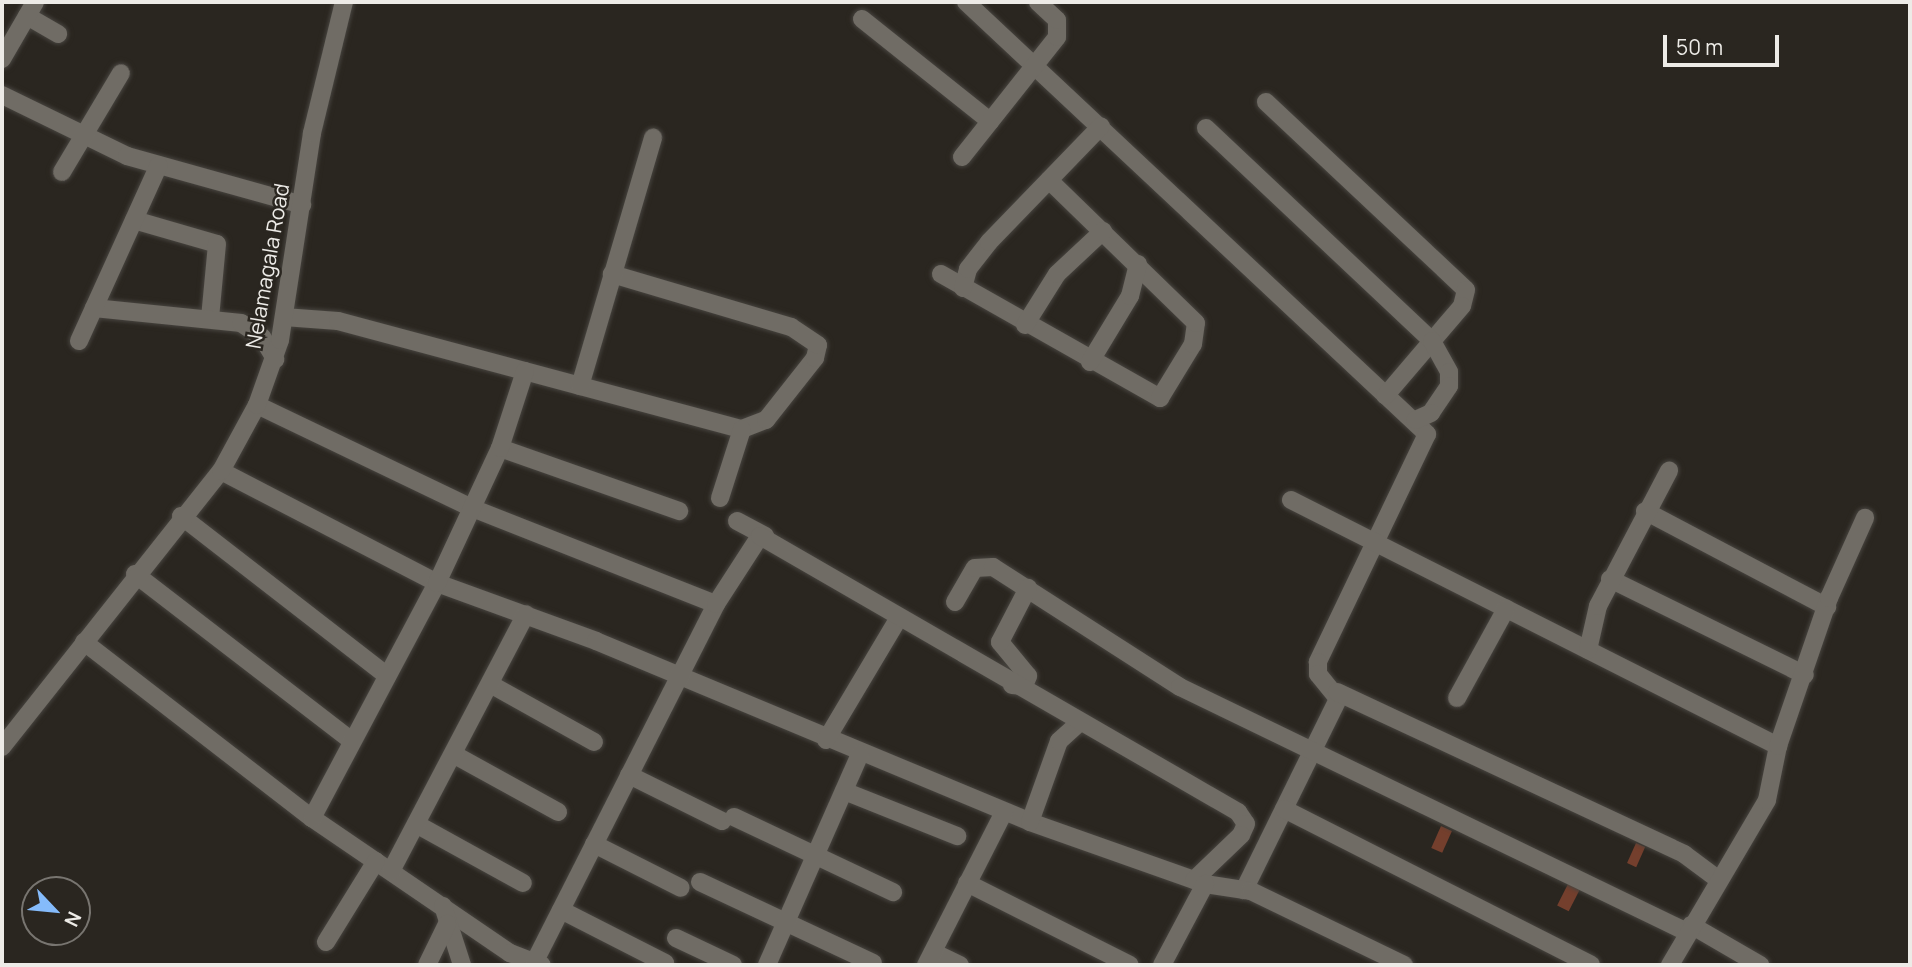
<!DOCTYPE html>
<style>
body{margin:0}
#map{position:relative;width:1912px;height:967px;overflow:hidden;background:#2a2620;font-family:Manrope,sans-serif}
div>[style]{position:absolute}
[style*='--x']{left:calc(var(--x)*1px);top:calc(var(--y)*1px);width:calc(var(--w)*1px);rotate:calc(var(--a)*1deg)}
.building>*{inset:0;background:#743f2d;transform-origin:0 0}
.roads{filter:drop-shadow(0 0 2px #47443f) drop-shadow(0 0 2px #47443f)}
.minor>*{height:18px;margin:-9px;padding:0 9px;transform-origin:9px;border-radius:9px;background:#706c65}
span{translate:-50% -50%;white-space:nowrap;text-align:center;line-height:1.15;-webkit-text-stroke:5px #2a2620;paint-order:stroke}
.street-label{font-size:21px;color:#edebe7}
.frame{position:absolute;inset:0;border:4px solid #edebe7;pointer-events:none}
.north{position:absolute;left:21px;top:876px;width:70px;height:70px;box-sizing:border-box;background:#2a2620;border:2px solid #787570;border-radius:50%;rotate:116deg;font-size:19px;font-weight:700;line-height:28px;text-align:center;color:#edebe7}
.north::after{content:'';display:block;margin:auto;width:24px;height:32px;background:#85bbfb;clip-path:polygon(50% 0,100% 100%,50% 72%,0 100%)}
.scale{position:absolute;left:1663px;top:35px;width:116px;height:32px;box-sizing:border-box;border:4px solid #edebe7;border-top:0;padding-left:9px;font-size:21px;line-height:24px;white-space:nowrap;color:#edebe7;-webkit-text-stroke:5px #2a2620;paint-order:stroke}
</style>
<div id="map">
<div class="building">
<div style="left:1441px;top:826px;width:12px;height:24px;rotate:24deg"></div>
<div style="left:1636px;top:843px;width:10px;height:22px;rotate:24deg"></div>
<div style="left:1568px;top:884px;width:13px;height:24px;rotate:27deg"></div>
</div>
<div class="roads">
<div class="minor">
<div style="--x:966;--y:2;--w:632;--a:43.14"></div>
<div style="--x:1427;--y:434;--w:253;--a:115.6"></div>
<div style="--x:1318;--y:662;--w:12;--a:90"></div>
<div style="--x:1318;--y:674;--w:32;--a:51"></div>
<div style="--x:1338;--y:699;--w:213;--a:116.2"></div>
<div style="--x:27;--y:16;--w:36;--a:30"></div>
<div style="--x:862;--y:19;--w:164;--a:38.6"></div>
<div style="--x:2;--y:59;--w:66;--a:-59.9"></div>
<div style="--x:2;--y:95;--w:139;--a:26"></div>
<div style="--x:127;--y:156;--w:182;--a:15.6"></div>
<div style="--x:1266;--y:102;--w:274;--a:43.2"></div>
<div style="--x:1466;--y:290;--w:16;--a:104"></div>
<div style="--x:1462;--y:306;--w:118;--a:130.5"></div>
<div style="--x:1206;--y:128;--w:311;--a:43.3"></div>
<div style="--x:1432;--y:341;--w:35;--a:61"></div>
<div style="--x:1449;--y:372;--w:14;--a:90"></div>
<div style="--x:1449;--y:386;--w:32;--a:124"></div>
<div style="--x:1431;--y:413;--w:17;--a:156"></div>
<div style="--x:962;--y:157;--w:153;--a:-51.6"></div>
<div style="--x:1057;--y:37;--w:17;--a:-90"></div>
<div style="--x:1057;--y:20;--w:26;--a:-137"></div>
<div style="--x:62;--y:172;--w:115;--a:-59.2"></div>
<div style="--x:134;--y:220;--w:86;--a:16.1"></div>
<div style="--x:217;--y:244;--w:74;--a:95.4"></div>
<div style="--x:941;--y:274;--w:252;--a:29.5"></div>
<div style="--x:1160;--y:398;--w:63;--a:-58.6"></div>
<div style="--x:1193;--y:344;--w:21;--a:-82"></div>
<div style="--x:1196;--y:323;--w:205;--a:-135.8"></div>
<div style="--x:963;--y:288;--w:20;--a:-75"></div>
<div style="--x:968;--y:269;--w:34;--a:-52"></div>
<div style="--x:989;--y:242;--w:161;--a:-46"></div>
<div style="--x:94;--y:308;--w:148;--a:5.8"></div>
<div style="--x:241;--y:323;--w:25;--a:34"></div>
<div style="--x:262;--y:337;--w:26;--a:59"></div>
<div style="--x:284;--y:317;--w:54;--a:4.2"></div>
<div style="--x:338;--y:321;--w:418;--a:15"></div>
<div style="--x:742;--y:429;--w:26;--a:-21"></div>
<div style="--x:766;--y:420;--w:79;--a:-51.7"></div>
<div style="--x:815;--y:358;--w:13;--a:-77"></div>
<div style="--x:818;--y:345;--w:32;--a:-146"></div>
<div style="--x:791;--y:327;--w:187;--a:-163.5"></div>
<div style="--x:1025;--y:325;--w:60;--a:-57.9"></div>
<div style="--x:1057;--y:274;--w:63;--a:-43.1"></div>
<div style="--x:79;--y:341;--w:193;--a:-65.6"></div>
<div style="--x:1090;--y:362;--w:77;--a:-58.8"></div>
<div style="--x:1130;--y:296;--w:33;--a:-76"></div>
<div style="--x:580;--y:386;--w:259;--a:-73.6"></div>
<div style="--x:257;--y:405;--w:238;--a:25.6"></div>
<div style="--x:472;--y:508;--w:262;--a:21.5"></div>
<div style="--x:500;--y:448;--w:190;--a:19.4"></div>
<div style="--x:221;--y:471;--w:243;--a:27.4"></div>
<div style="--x:437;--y:583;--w:169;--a:20"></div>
<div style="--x:596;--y:641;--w:470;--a:22.6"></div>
<div style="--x:1030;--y:822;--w:186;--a:19.5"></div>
<div style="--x:1205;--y:884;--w:47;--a:8.7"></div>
<div style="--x:1251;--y:891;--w:170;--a:25.8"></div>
<div style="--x:720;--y:498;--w:72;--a:-72.3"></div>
<div style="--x:1291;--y:500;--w:546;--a:26.8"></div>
<div style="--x:1645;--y:511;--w:206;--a:27.8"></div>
<div style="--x:181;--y:516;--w:261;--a:37.8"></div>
<div style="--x:737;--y:521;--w:32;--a:28"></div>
<div style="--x:135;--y:574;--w:274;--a:37.6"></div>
<div style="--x:1610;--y:579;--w:217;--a:26.2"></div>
<div style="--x:955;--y:602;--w:39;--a:-60"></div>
<div style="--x:975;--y:568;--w:18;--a:-3"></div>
<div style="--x:993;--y:567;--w:222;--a:32.7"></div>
<div style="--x:1180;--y:687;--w:563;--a:25.79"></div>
<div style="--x:84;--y:642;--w:288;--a:37.7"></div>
<div style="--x:312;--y:818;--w:240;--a:34.3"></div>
<div style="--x:510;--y:953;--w:34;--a:21"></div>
<div style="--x:1588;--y:650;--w:45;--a:-77.2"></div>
<div style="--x:1598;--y:606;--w:153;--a:-62.3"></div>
<div style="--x:490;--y:684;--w:119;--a:29.1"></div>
<div style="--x:1012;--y:685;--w:12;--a:5"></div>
<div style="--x:1024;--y:686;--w:11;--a:-68"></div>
<div style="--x:1028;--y:676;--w:44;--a:-129.5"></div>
<div style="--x:1000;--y:642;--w:61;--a:-62.6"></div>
<div style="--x:1337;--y:692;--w:383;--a:25"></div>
<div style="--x:1684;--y:854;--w:44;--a:36.6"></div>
<div style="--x:1457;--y:698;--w:102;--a:-61.2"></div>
<div style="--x:826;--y:740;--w:141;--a:-59.2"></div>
<div style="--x:2;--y:747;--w:352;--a:-51.6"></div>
<div style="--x:221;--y:471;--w:75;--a:-61.4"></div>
<div style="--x:257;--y:405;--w:69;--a:-70.5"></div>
<div style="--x:280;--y:340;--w:209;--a:-81.2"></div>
<div style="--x:312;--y:133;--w:135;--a:-76.3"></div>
<div style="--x:453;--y:754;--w:120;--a:28.9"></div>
<div style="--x:629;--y:775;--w:104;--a:26.3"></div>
<div style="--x:844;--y:791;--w:122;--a:21.7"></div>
<div style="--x:1284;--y:809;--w:344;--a:26.9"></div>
<div style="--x:734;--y:817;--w:176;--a:25.3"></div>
<div style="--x:312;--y:818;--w:266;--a:-62"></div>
<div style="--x:437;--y:583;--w:149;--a:-65"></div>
<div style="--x:500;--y:448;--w:81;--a:-72"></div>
<div style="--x:1030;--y:822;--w:86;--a:-70.3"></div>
<div style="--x:1059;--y:741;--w:27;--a:-42"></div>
<div style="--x:416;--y:824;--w:122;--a:28.9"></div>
<div style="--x:594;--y:844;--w:97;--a:26.8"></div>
<div style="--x:391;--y:871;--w:290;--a:-62.3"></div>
<div style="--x:700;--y:882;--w:191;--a:25.1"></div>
<div style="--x:967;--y:883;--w:182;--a:26.7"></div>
<div style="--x:443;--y:906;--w:62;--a:72.1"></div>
<div style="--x:561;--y:910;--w:117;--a:27"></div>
<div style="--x:1691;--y:925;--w:80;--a:30.1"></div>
<div style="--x:676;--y:938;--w:63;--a:25.3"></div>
<div style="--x:326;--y:942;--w:95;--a:-58.3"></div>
<div style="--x:933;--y:952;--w:30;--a:26"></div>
<div style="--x:534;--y:963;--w:402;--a:-63.1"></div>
<div style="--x:716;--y:604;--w:81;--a:-57.1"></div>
<div style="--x:760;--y:536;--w:552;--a:30"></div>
<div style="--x:1238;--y:812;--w:14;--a:56"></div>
<div style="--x:1246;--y:824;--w:12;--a:114"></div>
<div style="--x:1241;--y:835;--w:65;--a:136.2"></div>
<div style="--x:427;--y:965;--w:46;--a:-64"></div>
<div style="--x:767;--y:965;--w:231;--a:-66.2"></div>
<div style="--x:926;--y:965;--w:172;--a:-63"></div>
<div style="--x:1162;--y:965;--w:92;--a:-62"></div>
<div style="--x:1670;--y:965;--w:191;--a:-59.5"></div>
<div style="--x:1767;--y:800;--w:55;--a:-78.5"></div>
<div style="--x:1778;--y:746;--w:157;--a:-71"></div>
<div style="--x:1829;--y:598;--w:88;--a:-65.8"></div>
</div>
</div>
<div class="street-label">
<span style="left:267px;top:266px;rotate:-80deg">Nelamagala Road</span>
</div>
<div class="frame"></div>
<div class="north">N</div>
<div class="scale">50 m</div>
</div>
